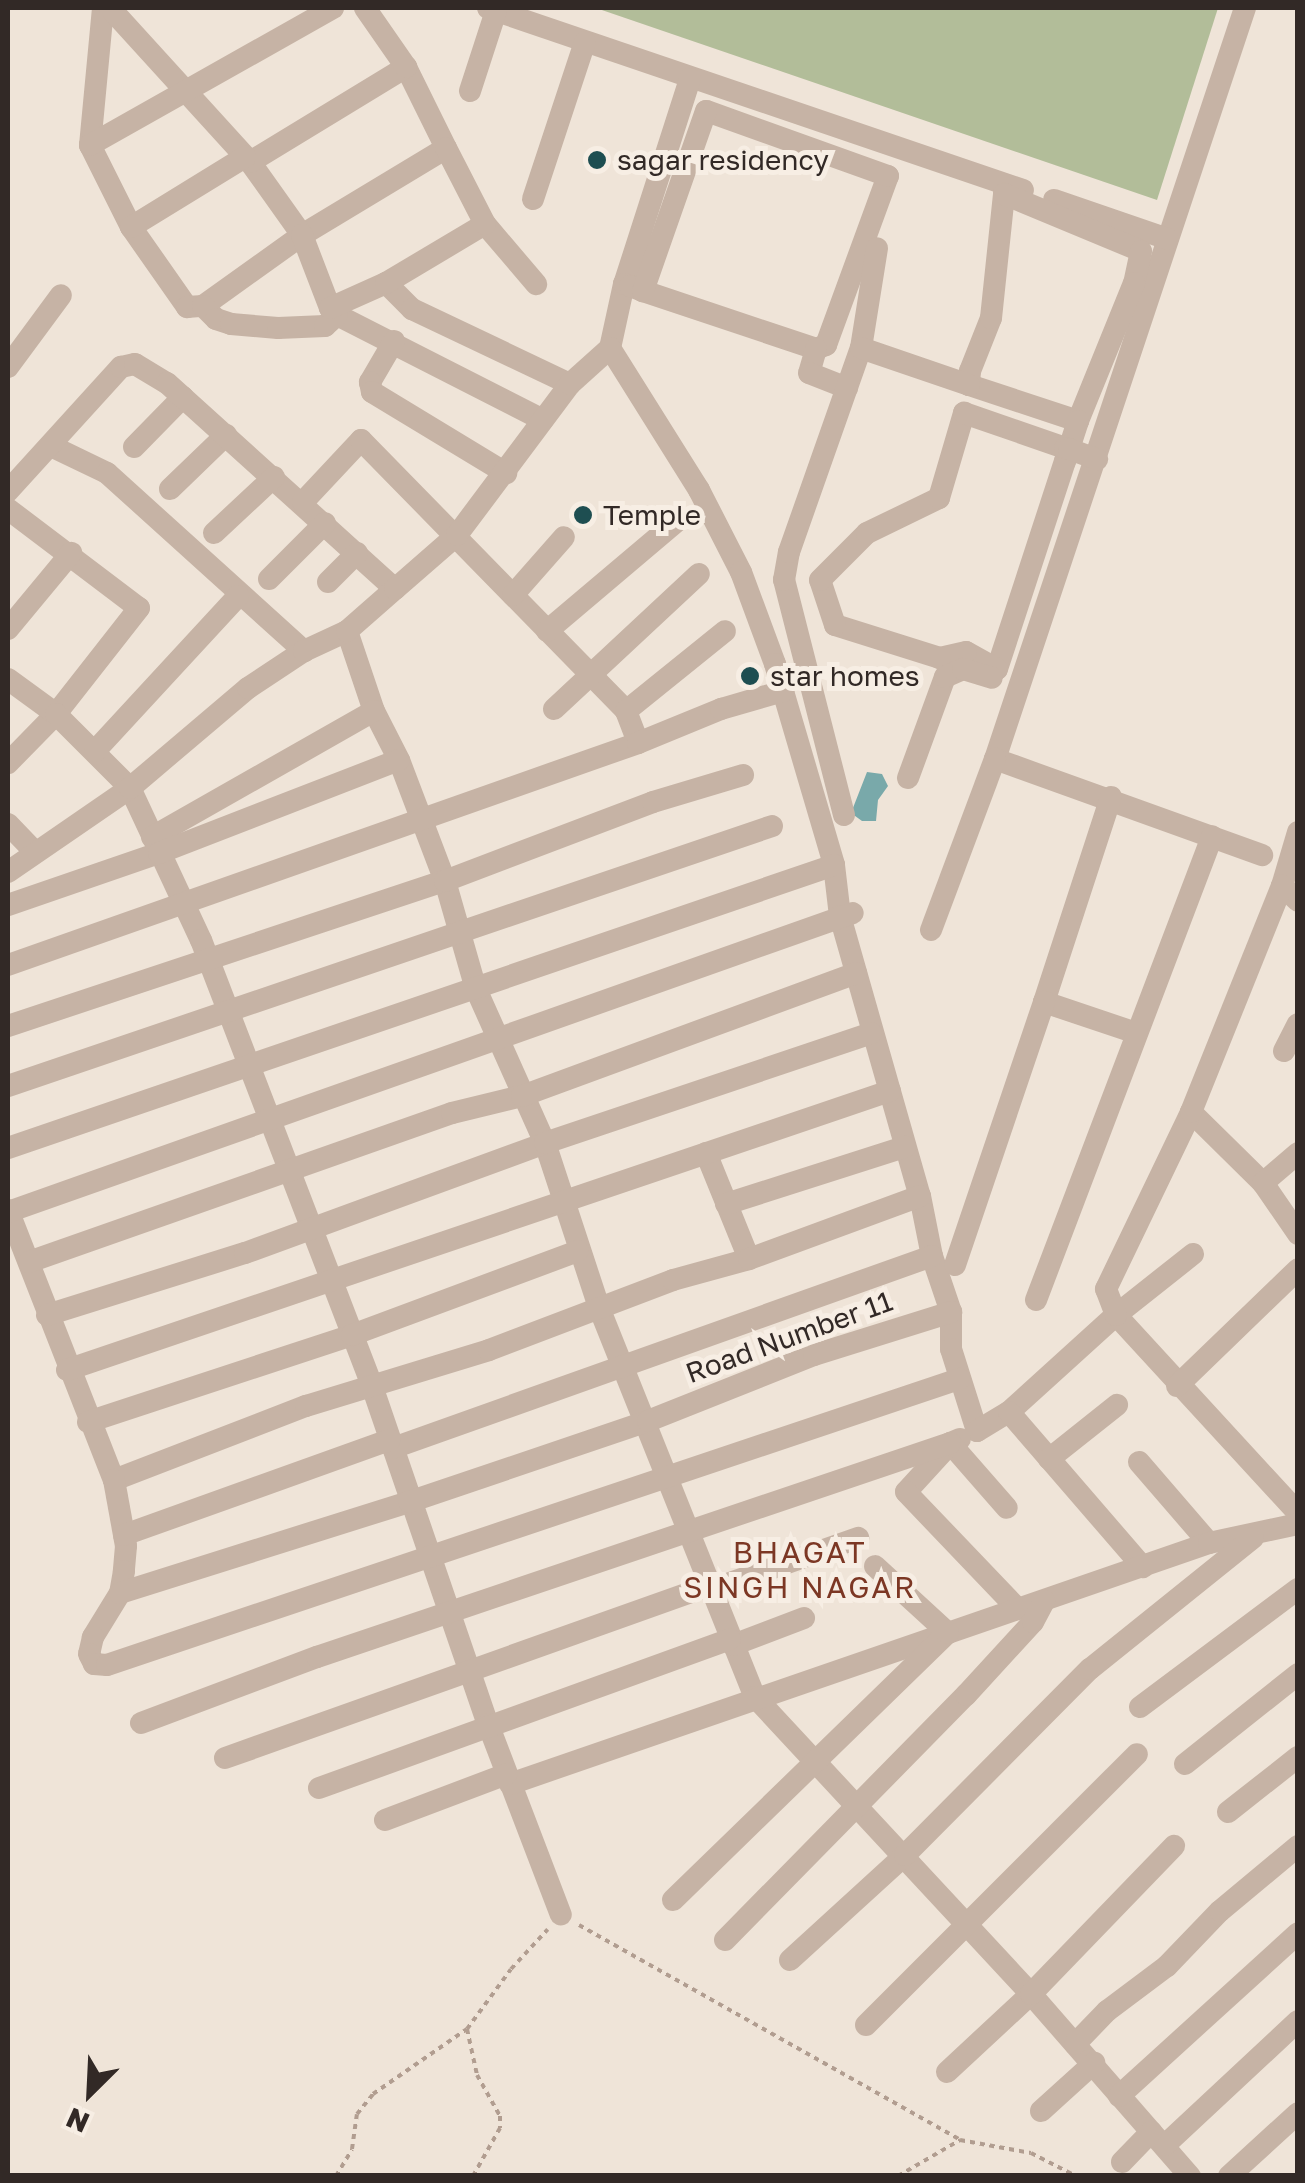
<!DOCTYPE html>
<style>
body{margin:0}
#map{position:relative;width:1305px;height:2183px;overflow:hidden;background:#efe4d8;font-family:"Golos Text",sans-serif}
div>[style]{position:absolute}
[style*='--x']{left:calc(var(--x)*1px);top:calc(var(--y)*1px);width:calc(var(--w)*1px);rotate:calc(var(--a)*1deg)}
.green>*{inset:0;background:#b2bd99}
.water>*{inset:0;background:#79a9aa}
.path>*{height:4px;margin-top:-2px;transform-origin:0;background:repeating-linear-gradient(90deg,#b19d90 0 5px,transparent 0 10px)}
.minor>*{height:22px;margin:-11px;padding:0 11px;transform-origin:11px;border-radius:11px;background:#c6b3a5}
.dots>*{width:28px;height:28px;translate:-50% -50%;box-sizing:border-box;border:5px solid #f7eee4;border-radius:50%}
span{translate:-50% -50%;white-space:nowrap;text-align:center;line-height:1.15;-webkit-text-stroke:10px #f7eee4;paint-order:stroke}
.poi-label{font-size:28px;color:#322926}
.left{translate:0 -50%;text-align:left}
.street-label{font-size:28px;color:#322926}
.neighbourhood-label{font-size:30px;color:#7c3724;letter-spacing:2.5px}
.frame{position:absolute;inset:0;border:10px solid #322926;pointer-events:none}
.north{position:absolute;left:40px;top:2043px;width:100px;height:100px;-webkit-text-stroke:8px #f7eee4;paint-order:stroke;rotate:204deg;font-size:28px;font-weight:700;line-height:40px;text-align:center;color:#322926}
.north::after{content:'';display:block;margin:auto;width:35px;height:45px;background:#322926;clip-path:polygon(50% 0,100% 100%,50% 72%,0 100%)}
</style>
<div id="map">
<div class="green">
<div style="clip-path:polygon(596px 8px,1218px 8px,1157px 200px)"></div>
</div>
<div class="water">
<div style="clip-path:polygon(867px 772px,882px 774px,888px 786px,878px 800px,876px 821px,862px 821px,851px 813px)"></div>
</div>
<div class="path">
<div style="--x:579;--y:1925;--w:437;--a:29.4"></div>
<div style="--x:960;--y:2140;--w:72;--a:10.4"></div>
<div style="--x:1031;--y:2153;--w:51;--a:27.1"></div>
<div style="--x:467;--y:2029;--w:47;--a:77.7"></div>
<div style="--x:477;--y:2075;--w:47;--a:60.7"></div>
<div style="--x:500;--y:2116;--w:12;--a:90"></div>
<div style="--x:500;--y:2128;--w:55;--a:119.4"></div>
<div style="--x:336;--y:2176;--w:31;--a:-59"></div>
<div style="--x:352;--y:2149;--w:35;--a:-82"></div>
<div style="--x:357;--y:2114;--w:26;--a:-51"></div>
<div style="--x:373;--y:2094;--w:114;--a:-34.7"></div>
<div style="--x:467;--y:2029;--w:74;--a:-53.7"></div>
<div style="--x:511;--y:1969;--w:54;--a:-47.2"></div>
<div style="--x:898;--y:2176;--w:72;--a:-30.1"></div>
</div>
<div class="minor">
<div style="--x:103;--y:8;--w:138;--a:95.4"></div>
<div style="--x:90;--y:145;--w:92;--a:63.4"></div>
<div style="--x:131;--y:227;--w:98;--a:55"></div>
<div style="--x:187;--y:307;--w:16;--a:-4"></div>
<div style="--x:203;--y:306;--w:122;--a:-35.6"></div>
<div style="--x:302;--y:235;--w:168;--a:-31.1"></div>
<div style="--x:446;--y:148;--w:90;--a:-116.3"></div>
<div style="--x:110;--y:8;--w:208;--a:47.7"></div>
<div style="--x:250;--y:162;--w:90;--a:54.5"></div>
<div style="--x:302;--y:235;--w:78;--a:69"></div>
<div style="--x:330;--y:308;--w:10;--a:45"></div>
<div style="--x:337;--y:315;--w:231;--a:27"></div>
<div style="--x:488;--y:8;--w:565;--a:18.79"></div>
<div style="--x:1245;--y:8;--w:792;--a:108.41"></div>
<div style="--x:995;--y:759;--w:284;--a:19.8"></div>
<div style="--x:690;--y:79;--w:215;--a:107.8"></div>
<div style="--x:624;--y:284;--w:66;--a:102.3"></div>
<div style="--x:610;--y:348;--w:168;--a:57.9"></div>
<div style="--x:699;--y:490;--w:92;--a:62.9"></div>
<div style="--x:741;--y:572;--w:98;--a:69.7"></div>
<div style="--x:775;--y:664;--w:209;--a:73.6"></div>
<div style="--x:834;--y:865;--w:51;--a:83.3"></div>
<div style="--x:840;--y:916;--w:291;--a:74.1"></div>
<div style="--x:920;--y:1196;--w:61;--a:78.7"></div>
<div style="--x:932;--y:1256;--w:59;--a:71.3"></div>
<div style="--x:951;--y:1312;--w:37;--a:90"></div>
<div style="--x:951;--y:1349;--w:86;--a:72.4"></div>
<div style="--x:977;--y:1431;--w:37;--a:-31"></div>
<div style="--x:1009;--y:1412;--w:144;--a:-42.2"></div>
<div style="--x:1116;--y:1315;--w:269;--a:47.4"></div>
<div style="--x:470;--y:91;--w:84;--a:-72"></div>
<div style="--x:90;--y:145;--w:279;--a:-29.4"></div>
<div style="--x:250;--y:162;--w:183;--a:-31.3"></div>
<div style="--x:406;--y:67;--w:72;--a:-124.8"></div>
<div style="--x:533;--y:199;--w:165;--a:-71.7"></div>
<div style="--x:1054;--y:200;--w:120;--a:18.9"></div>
<div style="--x:485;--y:224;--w:79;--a:49.6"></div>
<div style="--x:131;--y:227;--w:134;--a:-31.6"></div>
<div style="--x:386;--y:283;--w:37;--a:45"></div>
<div style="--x:412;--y:309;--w:175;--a:25.4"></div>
<div style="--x:624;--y:284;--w:6;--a:18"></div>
<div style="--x:630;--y:286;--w:14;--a:21"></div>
<div style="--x:643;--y:291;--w:182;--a:18.5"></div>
<div style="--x:816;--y:349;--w:11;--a:-22"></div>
<div style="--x:826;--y:345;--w:180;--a:-69.9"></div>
<div style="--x:888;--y:176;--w:193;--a:-160.3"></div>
<div style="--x:706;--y:111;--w:191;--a:109.3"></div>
<div style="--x:203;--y:306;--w:18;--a:45"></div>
<div style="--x:216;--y:319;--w:16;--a:18"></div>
<div style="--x:231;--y:324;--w:47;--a:4.9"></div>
<div style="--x:278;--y:328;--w:47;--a:-2.4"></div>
<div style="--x:325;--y:326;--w:16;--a:-43"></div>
<div style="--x:330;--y:308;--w:61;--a:-24.1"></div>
<div style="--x:386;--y:283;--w:115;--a:-30.8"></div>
<div style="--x:485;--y:224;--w:85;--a:-117.2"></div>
<div style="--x:394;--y:341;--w:48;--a:120.3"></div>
<div style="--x:370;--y:382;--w:10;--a:79"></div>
<div style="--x:372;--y:392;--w:157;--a:31.2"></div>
<div style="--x:861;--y:348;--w:101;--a:-80.9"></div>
<div style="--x:816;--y:349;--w:25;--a:106"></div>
<div style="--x:809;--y:373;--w:41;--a:21.5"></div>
<div style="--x:8;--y:367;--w:89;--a:-53.6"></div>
<div style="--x:1078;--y:421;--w:115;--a:-161.7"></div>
<div style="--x:969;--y:385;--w:14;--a:-86"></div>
<div style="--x:970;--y:371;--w:57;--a:-68.4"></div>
<div style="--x:991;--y:318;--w:125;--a:-84"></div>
<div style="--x:1004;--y:194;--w:148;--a:22.6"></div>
<div style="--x:1141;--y:251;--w:33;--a:102"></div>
<div style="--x:1134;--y:283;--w:149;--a:112.1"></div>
<div style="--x:1078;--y:421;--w:29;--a:108"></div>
<div style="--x:1069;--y:449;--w:13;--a:108"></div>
<div style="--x:1065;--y:461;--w:219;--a:108.1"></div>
<div style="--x:997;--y:669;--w:35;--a:-151"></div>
<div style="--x:966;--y:652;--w:27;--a:167"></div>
<div style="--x:940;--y:658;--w:110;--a:-162.6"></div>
<div style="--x:835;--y:625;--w:47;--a:-108.4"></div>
<div style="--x:820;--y:580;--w:66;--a:-45"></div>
<div style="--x:867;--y:533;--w:80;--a:-25.9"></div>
<div style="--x:939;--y:498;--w:89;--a:-73.6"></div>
<div style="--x:964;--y:413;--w:107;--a:19.1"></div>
<div style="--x:1065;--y:448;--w:4;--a:14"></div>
<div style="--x:1069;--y:449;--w:30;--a:20"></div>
<div style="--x:51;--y:446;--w:62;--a:25.7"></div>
<div style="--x:107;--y:473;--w:266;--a:42.1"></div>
<div style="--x:134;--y:447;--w:70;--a:-45.6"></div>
<div style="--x:170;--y:489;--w:78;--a:-44"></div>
<div style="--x:8;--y:491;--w:168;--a:-47.7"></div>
<div style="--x:121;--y:367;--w:14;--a:-12"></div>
<div style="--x:135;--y:364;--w:37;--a:31"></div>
<div style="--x:167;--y:383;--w:307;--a:42.1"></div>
<div style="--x:303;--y:502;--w:85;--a:-46.9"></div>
<div style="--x:361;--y:440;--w:379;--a:45.6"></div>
<div style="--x:626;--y:711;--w:34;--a:69"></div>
<div style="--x:8;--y:509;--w:164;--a:37.1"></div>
<div style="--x:139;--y:608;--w:135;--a:128.1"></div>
<div style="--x:56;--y:714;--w:69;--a:134.4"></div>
<div style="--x:214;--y:533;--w:82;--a:-43"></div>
<div style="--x:269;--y:579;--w:79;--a:-45"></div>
<div style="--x:328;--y:582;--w:41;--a:-45"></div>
<div style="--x:513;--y:595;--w:77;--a:-48.7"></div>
<div style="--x:8;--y:629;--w:99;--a:-50.3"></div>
<div style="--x:347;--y:631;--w:84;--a:71.4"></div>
<div style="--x:374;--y:711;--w:55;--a:63"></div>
<div style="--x:399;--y:760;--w:129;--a:69.2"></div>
<div style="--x:445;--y:881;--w:112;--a:74"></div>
<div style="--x:476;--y:989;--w:169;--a:65.9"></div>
<div style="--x:545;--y:1143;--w:176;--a:71.8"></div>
<div style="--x:600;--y:1310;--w:417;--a:68.2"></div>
<div style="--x:755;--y:1697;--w:405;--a:47.1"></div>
<div style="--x:1031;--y:1994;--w:242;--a:48.9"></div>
<div style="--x:547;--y:631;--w:167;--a:-40.2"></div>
<div style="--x:8;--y:679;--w:59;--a:36.1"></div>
<div style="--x:56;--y:714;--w:105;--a:45"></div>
<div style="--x:130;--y:788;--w:168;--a:65"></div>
<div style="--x:201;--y:940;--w:478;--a:69"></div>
<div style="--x:372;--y:1386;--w:357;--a:71.1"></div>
<div style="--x:488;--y:1724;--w:204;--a:69.1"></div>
<div style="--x:554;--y:709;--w:198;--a:-43"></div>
<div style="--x:626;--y:711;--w:127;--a:-38.9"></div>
<div style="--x:95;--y:751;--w:211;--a:-47.3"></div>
<div style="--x:908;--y:778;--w:108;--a:-69.9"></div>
<div style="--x:945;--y:677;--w:20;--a:-24"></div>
<div style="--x:963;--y:669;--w:30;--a:17"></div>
<div style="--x:1111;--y:797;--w:216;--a:108.1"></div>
<div style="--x:1044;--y:1002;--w:97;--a:18.6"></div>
<div style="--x:844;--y:815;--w:243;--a:-104.3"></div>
<div style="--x:784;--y:580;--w:28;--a:-80"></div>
<div style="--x:789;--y:552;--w:216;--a:-70.6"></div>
<div style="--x:861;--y:348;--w:114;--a:18.9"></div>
<div style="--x:8;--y:824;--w:39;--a:46"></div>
<div style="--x:1298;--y:832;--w:56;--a:106.5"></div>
<div style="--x:1282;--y:886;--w:22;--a:43"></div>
<div style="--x:152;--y:837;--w:255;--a:-29.6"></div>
<div style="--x:8;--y:872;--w:148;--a:-34.5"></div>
<div style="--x:130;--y:788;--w:155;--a:-40.3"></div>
<div style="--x:248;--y:688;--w:67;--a:-33.5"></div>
<div style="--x:304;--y:651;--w:47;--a:-24.9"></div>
<div style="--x:347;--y:631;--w:64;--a:-41.2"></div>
<div style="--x:395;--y:589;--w:82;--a:-41.1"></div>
<div style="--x:457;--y:535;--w:189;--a:-53.2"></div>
<div style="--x:570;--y:384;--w:54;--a:-42"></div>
<div style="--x:8;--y:905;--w:160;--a:-19"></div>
<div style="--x:159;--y:853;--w:257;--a:-21.2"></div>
<div style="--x:931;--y:930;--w:183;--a:-69.5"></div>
<div style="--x:8;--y:965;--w:668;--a:-19.41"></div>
<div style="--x:638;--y:743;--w:90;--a:-22.3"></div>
<div style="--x:721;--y:709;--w:65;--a:-16.2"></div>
<div style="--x:8;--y:1026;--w:460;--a:-18.4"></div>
<div style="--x:445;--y:881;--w:222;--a:-20.8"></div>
<div style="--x:653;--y:802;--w:94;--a:-16.7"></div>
<div style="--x:1284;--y:1051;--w:30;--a:-63"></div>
<div style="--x:8;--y:1086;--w:807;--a:-18.79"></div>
<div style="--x:1191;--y:1112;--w:101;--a:44.6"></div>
<div style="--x:1263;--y:1183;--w:62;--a:55.5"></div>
<div style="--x:8;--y:1148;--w:873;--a:-18.91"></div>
<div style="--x:706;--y:1153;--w:114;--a:67.9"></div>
<div style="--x:1263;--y:1183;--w:46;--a:-40.6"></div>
<div style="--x:726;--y:1204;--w:188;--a:-17.7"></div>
<div style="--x:8;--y:1210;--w:290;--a:68.6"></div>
<div style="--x:114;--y:1480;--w:206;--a:-21.1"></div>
<div style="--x:306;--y:1406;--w:191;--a:-17"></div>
<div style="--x:489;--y:1350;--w:197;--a:-20.8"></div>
<div style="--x:673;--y:1280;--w:79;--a:-15.4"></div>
<div style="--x:749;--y:1259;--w:182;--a:-20.2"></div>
<div style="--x:8;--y:1212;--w:896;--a:-19.49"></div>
<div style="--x:1193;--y:1254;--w:98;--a:141.6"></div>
<div style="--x:1116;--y:1315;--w:28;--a:-111"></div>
<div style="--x:1106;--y:1289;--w:196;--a:-64.3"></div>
<div style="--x:1191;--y:1112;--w:244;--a:-68.1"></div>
<div style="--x:29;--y:1262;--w:448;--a:-19.4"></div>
<div style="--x:452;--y:1113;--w:72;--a:-13.7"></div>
<div style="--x:522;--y:1096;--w:356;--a:-20.2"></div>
<div style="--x:955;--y:1265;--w:278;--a:-71.3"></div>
<div style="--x:1036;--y:1300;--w:496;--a:-69.2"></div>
<div style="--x:47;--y:1315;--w:207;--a:-17.4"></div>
<div style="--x:245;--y:1253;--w:320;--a:-20.1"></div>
<div style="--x:545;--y:1143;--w:344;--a:-18.6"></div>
<div style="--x:67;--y:1370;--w:869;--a:-18.73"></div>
<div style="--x:1177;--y:1386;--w:168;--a:-44"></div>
<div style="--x:1009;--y:1412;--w:205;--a:49.2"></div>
<div style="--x:88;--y:1422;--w:278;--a:-18.2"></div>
<div style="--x:352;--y:1335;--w:241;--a:-20.4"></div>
<div style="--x:960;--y:1439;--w:11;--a:158"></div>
<div style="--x:950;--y:1443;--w:86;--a:48.8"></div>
<div style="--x:948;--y:1446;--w:62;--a:132.4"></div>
<div style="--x:906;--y:1492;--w:162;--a:46.3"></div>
<div style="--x:393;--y:1448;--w:572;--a:-19.61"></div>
<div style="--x:1049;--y:1459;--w:87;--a:-38.5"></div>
<div style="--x:1139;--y:1462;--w:107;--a:49.2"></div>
<div style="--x:114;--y:1480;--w:67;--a:79.7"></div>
<div style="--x:126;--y:1546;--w:25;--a:95"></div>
<div style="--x:124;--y:1571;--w:22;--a:100"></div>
<div style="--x:120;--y:1593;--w:52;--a:121.5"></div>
<div style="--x:93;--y:1637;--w:17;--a:103"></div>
<div style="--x:89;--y:1654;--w:11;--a:63"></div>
<div style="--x:94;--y:1664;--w:13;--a:4"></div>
<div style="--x:107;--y:1665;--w:899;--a:-18.56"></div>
<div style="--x:124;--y:1535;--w:282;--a:-19.7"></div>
<div style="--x:713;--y:1589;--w:154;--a:-19.4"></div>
<div style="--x:120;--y:1593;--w:303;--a:-17.5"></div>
<div style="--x:409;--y:1502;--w:252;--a:-18.7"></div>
<div style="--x:648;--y:1421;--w:179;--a:-21.7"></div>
<div style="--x:814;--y:1355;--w:144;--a:-17.4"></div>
<div style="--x:733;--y:1645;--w:76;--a:-20.8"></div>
<div style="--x:1140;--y:1707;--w:197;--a:-36.8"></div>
<div style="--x:141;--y:1723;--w:188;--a:-20.6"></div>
<div style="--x:317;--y:1657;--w:668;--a:-18.68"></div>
<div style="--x:225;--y:1758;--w:516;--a:-19.59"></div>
<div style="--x:1185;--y:1764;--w:144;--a:-38.5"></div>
<div style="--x:510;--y:1784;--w:739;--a:-19.02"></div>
<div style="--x:1209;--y:1543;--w:91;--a:-12.1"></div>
<div style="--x:319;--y:1788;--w:437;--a:-19.9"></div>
<div style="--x:1228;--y:1812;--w:89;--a:-38.2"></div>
<div style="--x:385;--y:1820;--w:130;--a:-20.7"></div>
<div style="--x:673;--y:1900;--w:383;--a:-44.2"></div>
<div style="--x:948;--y:1633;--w:99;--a:-137.5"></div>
<div style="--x:725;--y:1940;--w:344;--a:-45.5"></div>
<div style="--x:966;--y:1695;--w:99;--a:-47.5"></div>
<div style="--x:1033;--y:1622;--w:24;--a:-62"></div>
<div style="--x:790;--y:1960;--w:156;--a:-42.4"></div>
<div style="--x:905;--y:1855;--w:262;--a:-45.2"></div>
<div style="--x:1090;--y:1669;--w:209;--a:-38.8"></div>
<div style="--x:866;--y:2025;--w:383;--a:-45"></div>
<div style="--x:1075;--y:2044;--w:46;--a:-45.9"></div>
<div style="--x:1107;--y:2011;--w:75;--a:-36.9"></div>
<div style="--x:1167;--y:1966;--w:76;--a:-46.1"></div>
<div style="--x:1220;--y:1911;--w:102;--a:-39.8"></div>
<div style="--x:947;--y:2072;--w:115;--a:-42.9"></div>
<div style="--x:1031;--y:1994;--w:206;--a:-46"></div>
<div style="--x:1119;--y:2096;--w:242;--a:-42.3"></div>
<div style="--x:1041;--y:2111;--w:72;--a:-42.2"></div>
<div style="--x:1165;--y:2145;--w:182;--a:-43"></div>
<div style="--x:1122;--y:2162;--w:42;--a:-46"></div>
<div style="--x:1229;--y:2176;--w:93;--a:-42.4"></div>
</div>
<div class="dots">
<div style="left:597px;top:160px;background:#1e4e51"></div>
<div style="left:583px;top:515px;background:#1e4e51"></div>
<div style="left:750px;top:676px;background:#1e4e51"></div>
</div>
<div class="poi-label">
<span class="left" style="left:617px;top:160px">sagar residency</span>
<span class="left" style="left:603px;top:515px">Temple</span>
<span class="left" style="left:770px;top:676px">star homes</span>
</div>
<div class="street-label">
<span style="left:789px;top:1337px;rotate:-20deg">Road Number 11</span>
</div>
<div class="neighbourhood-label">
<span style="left:800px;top:1569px">BHAGAT<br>SINGH NAGAR</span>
</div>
<div class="frame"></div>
<div class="north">N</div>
</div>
